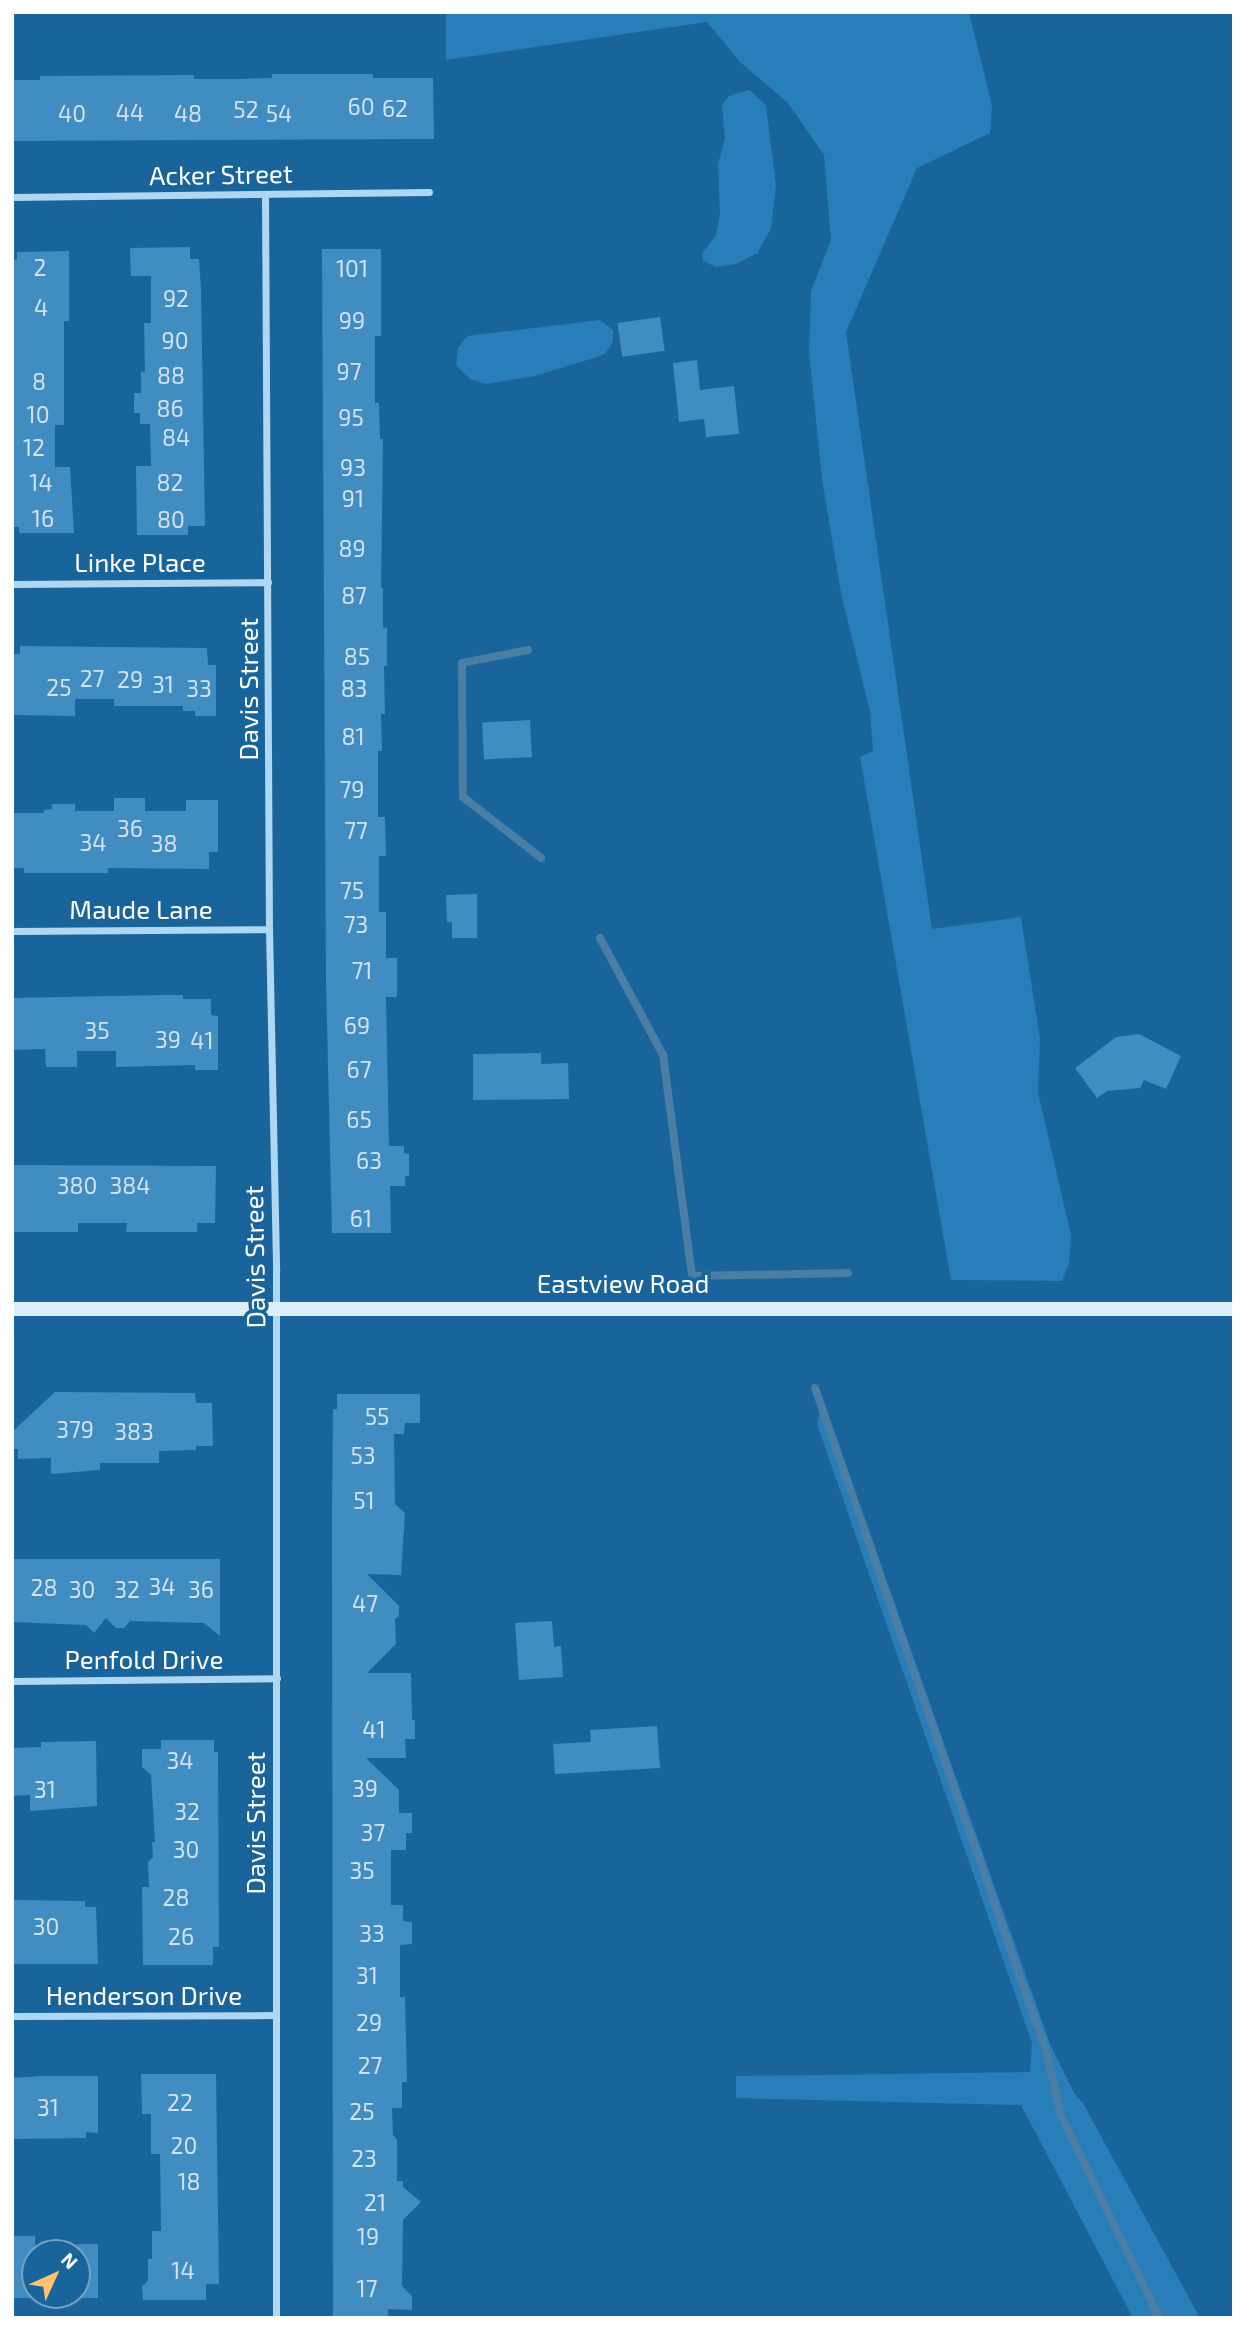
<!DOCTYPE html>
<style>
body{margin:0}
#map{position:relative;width:1246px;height:2330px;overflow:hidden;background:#19649b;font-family:"Exo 2",sans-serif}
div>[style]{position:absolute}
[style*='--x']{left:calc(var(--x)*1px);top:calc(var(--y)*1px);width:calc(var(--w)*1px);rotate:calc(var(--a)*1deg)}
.green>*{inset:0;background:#287eb8}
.stream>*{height:8px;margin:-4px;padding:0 4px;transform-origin:4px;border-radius:4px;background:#4a7ea4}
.building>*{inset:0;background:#418dc1;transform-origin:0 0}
.street>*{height:7px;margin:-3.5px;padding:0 3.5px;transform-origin:3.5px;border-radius:3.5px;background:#afd7f2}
.secondary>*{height:14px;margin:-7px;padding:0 7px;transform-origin:7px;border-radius:7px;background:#deeffc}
span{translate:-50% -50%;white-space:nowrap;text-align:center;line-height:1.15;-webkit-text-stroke:7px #19649b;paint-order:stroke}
.number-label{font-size:23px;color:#d0e2f0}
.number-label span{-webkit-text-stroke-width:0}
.street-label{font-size:26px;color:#fff}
.frame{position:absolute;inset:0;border:14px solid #fff;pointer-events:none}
.north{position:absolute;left:21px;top:2239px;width:70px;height:70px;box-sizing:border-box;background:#19649b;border:2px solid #75a2c3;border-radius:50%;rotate:45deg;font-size:19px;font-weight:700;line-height:28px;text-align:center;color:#fff}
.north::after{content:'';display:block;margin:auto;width:24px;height:32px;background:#ffc170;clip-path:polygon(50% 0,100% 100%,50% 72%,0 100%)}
</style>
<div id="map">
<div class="green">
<div style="clip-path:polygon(446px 12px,969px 12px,992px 106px,990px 133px,917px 168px,846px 332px,932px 929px,1021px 917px,1040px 1039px,1038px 1092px,1071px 1235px,1069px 1264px,1062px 1281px,951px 1280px,860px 757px,873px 751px,870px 711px,841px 593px,822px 479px,809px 352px,811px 291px,831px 240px,824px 155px,788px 103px,740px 62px,707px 22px,446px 60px)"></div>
<div style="clip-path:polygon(749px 90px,766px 105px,776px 185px,771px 229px,757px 253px,736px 264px,716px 267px,703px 261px,702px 254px,716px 235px,720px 214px,718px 164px,725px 138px,722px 105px,729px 96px)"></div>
<div style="clip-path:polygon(600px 320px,613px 330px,613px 341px,606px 353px,597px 357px,535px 376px,486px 384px,470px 379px,456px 365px,458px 348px,467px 336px)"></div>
<div style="clip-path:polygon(827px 1412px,1050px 2044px,1074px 2093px,1083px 2103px,1200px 2318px,1133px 2318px,1021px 2105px,736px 2098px,736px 2076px,1030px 2072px,1032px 2043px,817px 1424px,819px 1414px)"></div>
</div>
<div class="stream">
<div style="--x:528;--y:650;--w:67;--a:168.9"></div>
<div style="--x:462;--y:663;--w:134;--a:89.6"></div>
<div style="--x:463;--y:797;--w:99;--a:38"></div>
<div style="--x:600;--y:938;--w:133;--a:61.7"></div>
<div style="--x:663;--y:1055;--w:223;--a:82.5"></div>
<div style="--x:692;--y:1276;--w:156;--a:-1.1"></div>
<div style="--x:815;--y:1388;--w:705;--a:70.79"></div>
<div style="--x:1047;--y:2054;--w:63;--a:77.1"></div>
<div style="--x:1061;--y:2115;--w:225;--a:64.2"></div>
</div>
<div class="building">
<div style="clip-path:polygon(272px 74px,373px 74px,373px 78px,433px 78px,434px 139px,12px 141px,12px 80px,40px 80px,40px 76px,194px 75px,194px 79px,234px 79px,272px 78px)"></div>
<div style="clip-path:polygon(190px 247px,190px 259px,199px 259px,201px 290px,205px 526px,188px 526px,188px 535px,137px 535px,136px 466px,151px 466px,150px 424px,140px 424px,140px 413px,134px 413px,134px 393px,141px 393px,141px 372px,145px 372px,144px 323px,151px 323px,151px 276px,131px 276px,130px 248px)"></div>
<div style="clip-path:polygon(322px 249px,381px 249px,381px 336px,375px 336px,375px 403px,379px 403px,380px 439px,383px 439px,381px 588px,383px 588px,383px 628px,387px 628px,387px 666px,384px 666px,385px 714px,381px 714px,382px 751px,378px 751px,378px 817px,385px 817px,386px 856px,379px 856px,379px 912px,386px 912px,386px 958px,397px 958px,397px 997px,386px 997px,389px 1146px,404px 1146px,404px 1153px,409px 1154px,409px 1176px,405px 1176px,405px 1186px,390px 1186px,391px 1233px,332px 1233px,326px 981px)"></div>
<div style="clip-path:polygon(69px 251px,69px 321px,64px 321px,64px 425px,55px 425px,55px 467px,70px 467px,74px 533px,19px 533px,19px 527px,12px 527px,12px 260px,17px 259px,17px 252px)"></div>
<div style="left:660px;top:317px;width:34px;height:43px;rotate:82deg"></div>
<div style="clip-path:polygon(697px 360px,700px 390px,734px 386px,739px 434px,706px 437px,704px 419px,679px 422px,673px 363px)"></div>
<div style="clip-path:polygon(20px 646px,207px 648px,208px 665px,216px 665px,216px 716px,195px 716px,195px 711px,183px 711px,183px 706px,114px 706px,114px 699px,75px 699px,75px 716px,12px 715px,12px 654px,20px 654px)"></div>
<div style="left:530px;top:720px;width:37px;height:48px;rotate:87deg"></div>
<div style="clip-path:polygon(114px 798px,145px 798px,145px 811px,186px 811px,186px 800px,218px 800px,218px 852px,209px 852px,209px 869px,108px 868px,108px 873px,24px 873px,24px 868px,12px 868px,12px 813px,44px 813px,44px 810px,52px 809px,52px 804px,75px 804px,75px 811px,114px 811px)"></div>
<div style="clip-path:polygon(477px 894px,477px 938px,452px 938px,452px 922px,447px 922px,446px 895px)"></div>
<div style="clip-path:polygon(163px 995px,183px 995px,183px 999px,211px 999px,211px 1015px,218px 1016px,218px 1070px,195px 1070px,195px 1065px,116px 1067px,116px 1051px,77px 1051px,77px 1067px,46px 1067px,45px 1049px,12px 1050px,12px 998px)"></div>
<div style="clip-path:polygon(1139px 1034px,1181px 1056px,1166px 1089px,1144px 1080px,1140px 1088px,1107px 1091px,1097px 1098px,1075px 1068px,1116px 1037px)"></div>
<div style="clip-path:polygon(541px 1053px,541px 1064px,568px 1063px,569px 1099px,473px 1100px,473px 1054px)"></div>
<div style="clip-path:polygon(12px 1165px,216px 1166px,215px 1223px,197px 1223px,197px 1232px,126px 1232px,127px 1223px,78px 1223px,78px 1232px,12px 1232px)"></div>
<div style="clip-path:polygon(55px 1392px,195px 1393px,196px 1403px,212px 1403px,213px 1446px,196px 1446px,196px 1450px,159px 1451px,159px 1463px,100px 1463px,100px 1470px,51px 1474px,51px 1458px,18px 1459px,18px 1449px,12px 1449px,12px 1432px)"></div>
<div style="clip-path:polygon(337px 1394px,420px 1394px,420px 1423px,405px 1423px,404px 1434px,394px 1434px,395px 1504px,405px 1513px,401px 1575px,367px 1574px,399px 1606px,399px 1616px,395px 1619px,396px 1644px,367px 1673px,411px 1673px,412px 1720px,415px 1720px,415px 1739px,405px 1739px,406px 1758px,366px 1758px,399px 1790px,399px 1813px,412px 1813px,412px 1833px,406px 1833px,406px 1850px,391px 1850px,391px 1905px,403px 1905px,403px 1921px,412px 1922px,412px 1944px,400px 1945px,400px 1997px,405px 1997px,407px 2082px,402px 2082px,402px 2108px,392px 2108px,393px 2135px,397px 2140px,397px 2181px,403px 2181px,403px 2187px,421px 2202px,403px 2220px,402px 2286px,412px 2296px,412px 2310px,388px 2309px,388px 2318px,333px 2318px,332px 1514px,333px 1409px,337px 1409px)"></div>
<div style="clip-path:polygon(12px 1559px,220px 1559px,220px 1636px,204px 1623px,130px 1621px,124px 1628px,116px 1628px,106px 1618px,94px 1633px,86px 1625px,12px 1622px)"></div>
<div style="clip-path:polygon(552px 1621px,554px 1647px,561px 1646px,563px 1677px,519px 1680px,515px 1623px)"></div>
<div style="clip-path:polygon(657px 1726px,660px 1768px,555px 1774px,553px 1744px,591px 1742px,590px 1730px)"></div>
<div style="clip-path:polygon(161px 1740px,214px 1740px,214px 1752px,218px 1752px,219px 1947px,213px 1947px,213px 1965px,143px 1965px,142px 1887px,149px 1887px,148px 1862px,153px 1857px,152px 1842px,155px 1842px,151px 1775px,142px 1767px,142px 1749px,161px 1749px)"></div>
<div style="clip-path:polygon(96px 1741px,97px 1806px,30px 1811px,30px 1795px,12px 1796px,12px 1748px,41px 1747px,41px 1742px)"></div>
<div style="clip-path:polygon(12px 1900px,85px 1901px,85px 1907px,96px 1907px,98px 1964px,12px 1964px)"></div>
<div style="clip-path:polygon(141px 2074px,216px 2074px,219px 2284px,206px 2284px,206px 2300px,143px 2300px,142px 2286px,148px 2281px,148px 2259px,152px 2259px,152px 2231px,161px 2231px,160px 2154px,151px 2154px,151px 2114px,142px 2114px)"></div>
<div style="clip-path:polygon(42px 2076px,98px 2076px,98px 2133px,86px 2132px,86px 2138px,12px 2139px,12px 2078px)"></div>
<div style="left:12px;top:2236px;width:23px;height:62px"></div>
<div style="left:77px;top:2244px;width:21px;height:54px"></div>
</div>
<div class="street">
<div style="--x:265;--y:195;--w:734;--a:89.69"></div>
<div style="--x:269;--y:929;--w:342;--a:88.8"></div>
<div style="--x:276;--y:1271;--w:1047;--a:90"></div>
<div style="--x:12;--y:197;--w:417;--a:-0.7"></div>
<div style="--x:12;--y:584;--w:256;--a:-0.4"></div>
<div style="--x:12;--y:931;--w:257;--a:-0.4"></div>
<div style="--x:12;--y:1681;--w:265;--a:-0.6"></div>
<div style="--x:12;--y:2016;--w:264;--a:-0.2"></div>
</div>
<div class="secondary">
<div style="--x:12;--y:1309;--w:1222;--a:0"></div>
</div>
<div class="number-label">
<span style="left:361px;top:106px">60</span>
<span style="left:395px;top:108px">62</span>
<span style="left:246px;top:109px">52</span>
<span style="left:130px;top:112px">44</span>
<span style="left:72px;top:113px">40</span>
<span style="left:188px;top:113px">48</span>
<span style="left:279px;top:113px">54</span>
<span style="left:40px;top:267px">2</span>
<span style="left:352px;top:268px">101</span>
<span style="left:176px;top:298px">92</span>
<span style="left:41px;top:307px">4</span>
<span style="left:352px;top:320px">99</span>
<span style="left:175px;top:340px">90</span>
<span style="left:349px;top:371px">97</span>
<span style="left:171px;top:375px">88</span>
<span style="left:39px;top:381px">8</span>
<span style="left:170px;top:408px">86</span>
<span style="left:38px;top:414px">10</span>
<span style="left:351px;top:417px">95</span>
<span style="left:176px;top:437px">84</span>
<span style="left:34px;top:447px">12</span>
<span style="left:353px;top:467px">93</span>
<span style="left:41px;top:482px">14</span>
<span style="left:170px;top:482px">82</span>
<span style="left:353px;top:498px">91</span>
<span style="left:43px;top:518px">16</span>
<span style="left:171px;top:519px">80</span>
<span style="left:352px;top:548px">89</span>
<span style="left:354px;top:595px">87</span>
<span style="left:357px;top:656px">85</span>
<span style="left:92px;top:678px">27</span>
<span style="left:130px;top:679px">29</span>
<span style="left:163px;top:684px">31</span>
<span style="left:59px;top:687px">25</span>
<span style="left:199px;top:688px">33</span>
<span style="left:354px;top:688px">83</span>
<span style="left:353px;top:736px">81</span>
<span style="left:352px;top:789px">79</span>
<span style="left:130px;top:828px">36</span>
<span style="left:356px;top:830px">77</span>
<span style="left:93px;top:842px">34</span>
<span style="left:164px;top:843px">38</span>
<span style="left:352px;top:890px">75</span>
<span style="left:356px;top:924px">73</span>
<span style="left:362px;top:970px">71</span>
<span style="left:357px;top:1025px">69</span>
<span style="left:97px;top:1030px">35</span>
<span style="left:168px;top:1039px">39</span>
<span style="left:202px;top:1040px">41</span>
<span style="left:359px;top:1069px">67</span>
<span style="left:359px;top:1119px">65</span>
<span style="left:369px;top:1160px">63</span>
<span style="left:77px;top:1185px">380</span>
<span style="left:130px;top:1185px">384</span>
<span style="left:361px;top:1218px">61</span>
<span style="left:377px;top:1416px">55</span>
<span style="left:75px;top:1429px">379</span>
<span style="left:134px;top:1431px">383</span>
<span style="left:363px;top:1455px">53</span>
<span style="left:364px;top:1500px">51</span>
<span style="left:162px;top:1586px">34</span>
<span style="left:44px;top:1587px">28</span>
<span style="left:82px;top:1589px">30</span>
<span style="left:127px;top:1589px">32</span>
<span style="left:201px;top:1589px">36</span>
<span style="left:365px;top:1603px">47</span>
<span style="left:374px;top:1729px">41</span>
<span style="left:180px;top:1760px">34</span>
<span style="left:365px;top:1788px">39</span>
<span style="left:45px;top:1789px">31</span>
<span style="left:187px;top:1811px">32</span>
<span style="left:373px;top:1832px">37</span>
<span style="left:186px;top:1849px">30</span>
<span style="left:362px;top:1870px">35</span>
<span style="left:176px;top:1897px">28</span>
<span style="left:46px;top:1926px">30</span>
<span style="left:372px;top:1933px">33</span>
<span style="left:181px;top:1936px">26</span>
<span style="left:367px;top:1975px">31</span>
<span style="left:369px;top:2022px">29</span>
<span style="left:370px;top:2065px">27</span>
<span style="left:180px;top:2102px">22</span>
<span style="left:48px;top:2107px">31</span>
<span style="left:362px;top:2111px">25</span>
<span style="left:184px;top:2145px">20</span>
<span style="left:364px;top:2158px">23</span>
<span style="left:189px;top:2181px">18</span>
<span style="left:375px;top:2202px">21</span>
<span style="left:368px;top:2236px">19</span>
<span style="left:183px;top:2270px">14</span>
<span style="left:367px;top:2288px">17</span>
</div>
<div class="street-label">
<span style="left:221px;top:174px;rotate:-1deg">Acker Street</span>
<span style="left:140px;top:562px">Linke Place</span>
<span style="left:248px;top:689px;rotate:-90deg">Davis Street</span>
<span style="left:141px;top:909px">Maude Lane</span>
<span style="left:254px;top:1257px;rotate:-91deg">Davis Street</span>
<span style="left:623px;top:1283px">Eastview Road</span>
<span style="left:144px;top:1659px">Penfold Drive</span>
<span style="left:255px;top:1823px;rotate:-90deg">Davis Street</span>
<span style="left:144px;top:1995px">Henderson Drive</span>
</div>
<div class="frame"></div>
<div class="north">N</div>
</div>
